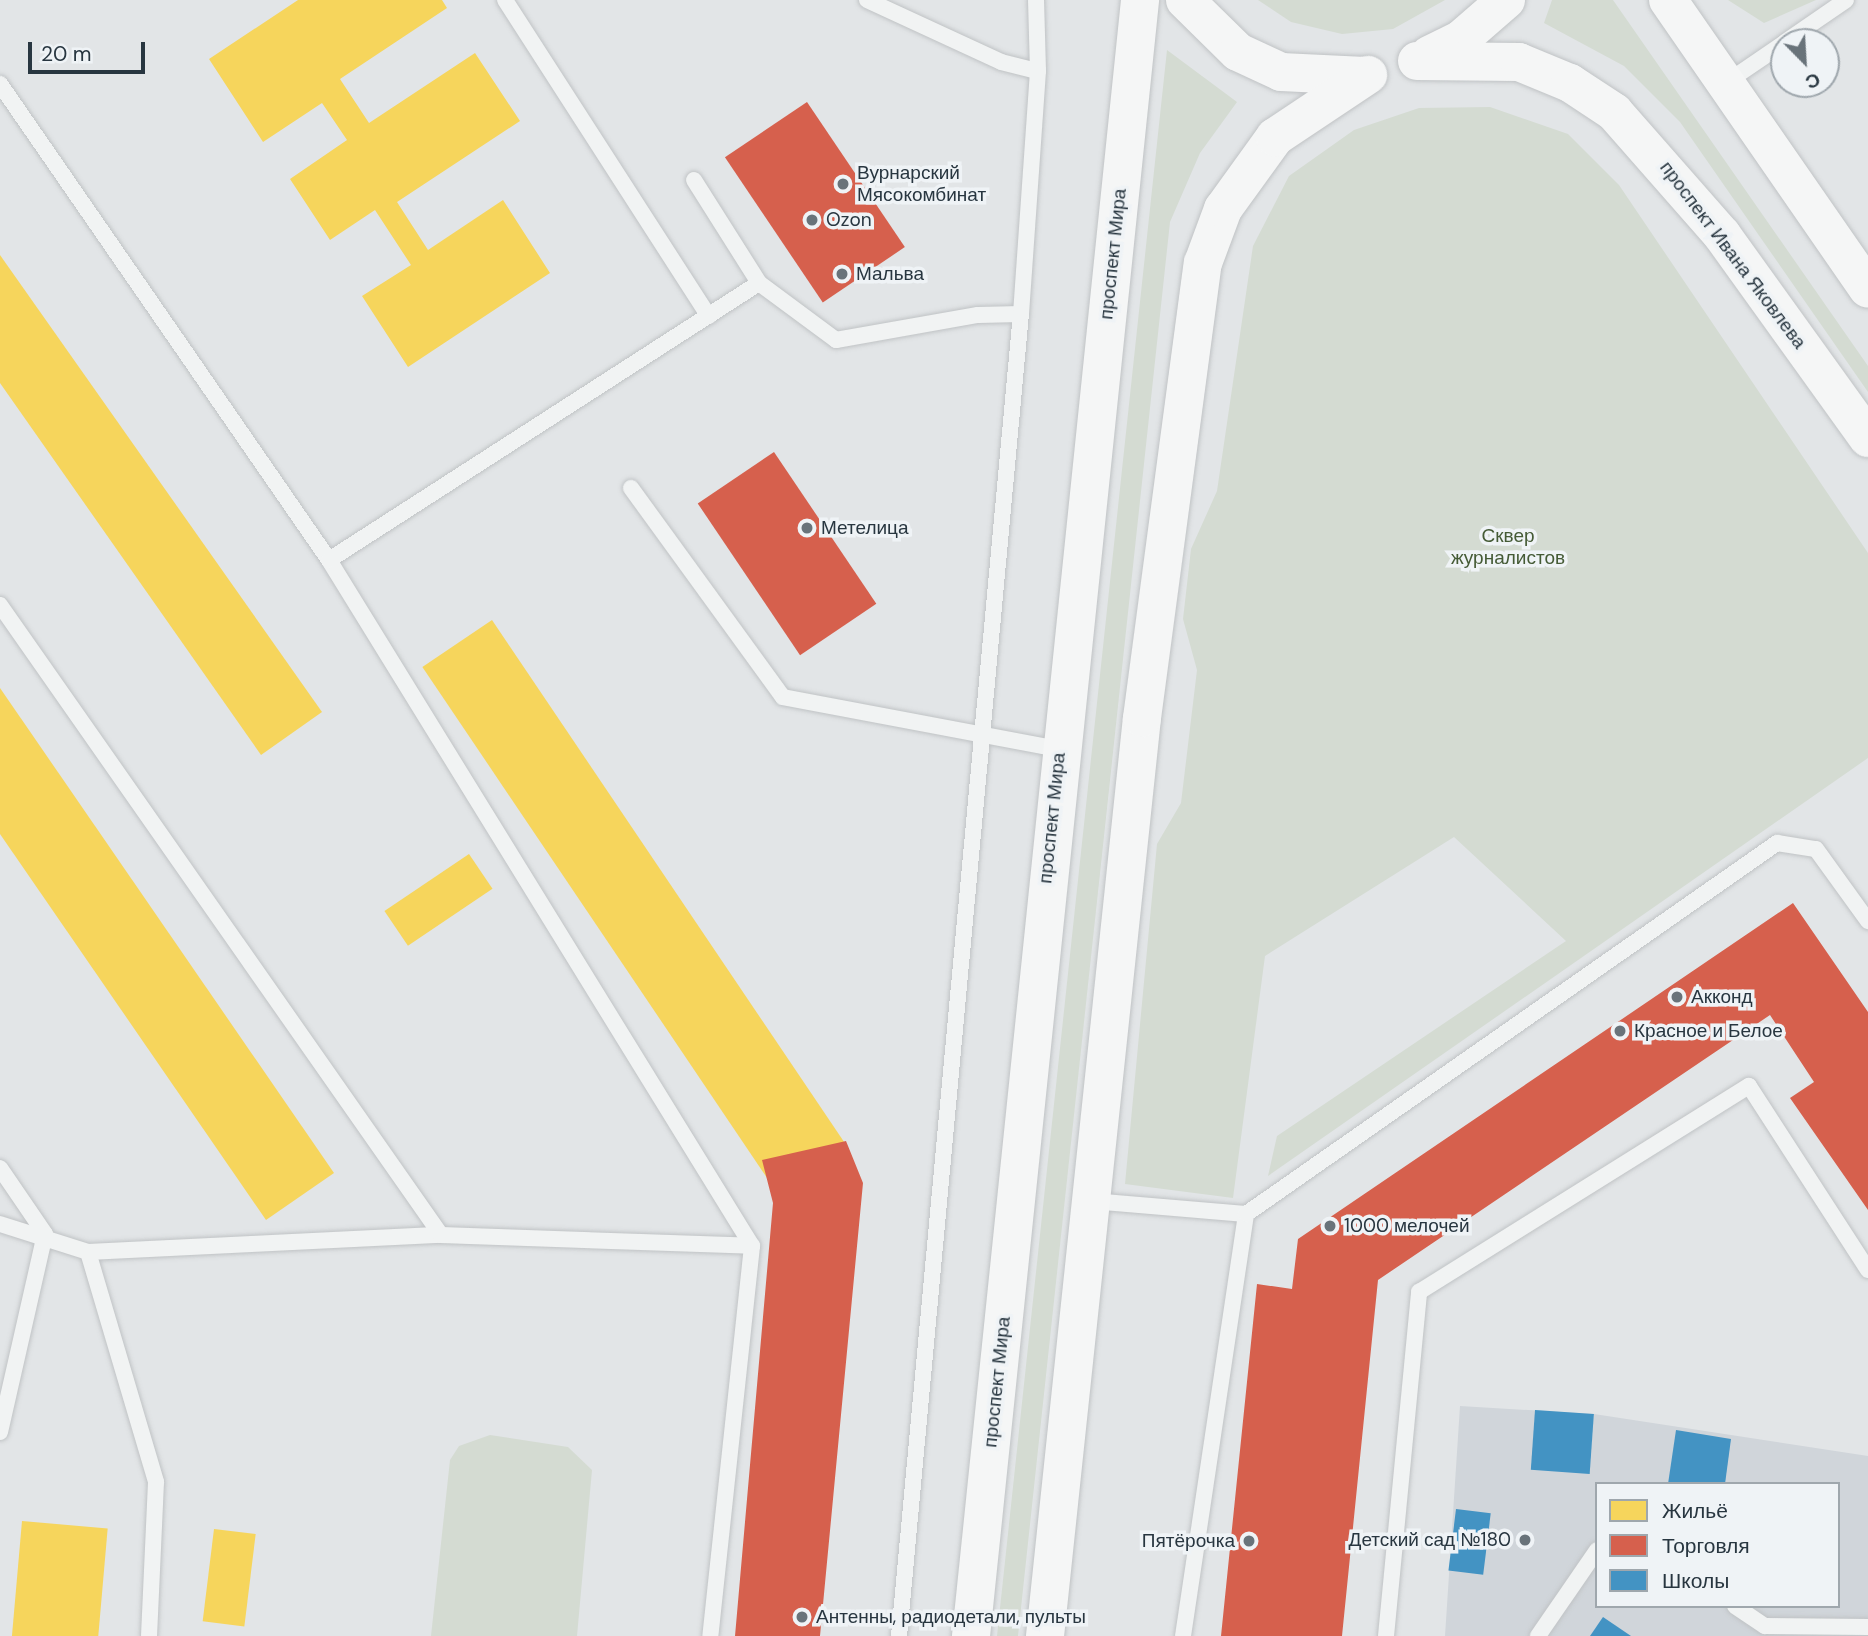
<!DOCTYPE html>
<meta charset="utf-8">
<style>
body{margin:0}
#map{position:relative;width:1868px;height:1636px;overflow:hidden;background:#e2e5e7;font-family:"DM Sans",sans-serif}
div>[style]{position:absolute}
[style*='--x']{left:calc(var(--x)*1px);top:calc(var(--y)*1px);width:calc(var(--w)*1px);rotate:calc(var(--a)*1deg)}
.built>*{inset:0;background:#d0d5da}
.green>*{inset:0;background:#d4dbd2}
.homes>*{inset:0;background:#f6d55c;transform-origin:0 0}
.shops>*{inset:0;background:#d6604d;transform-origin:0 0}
.schools>*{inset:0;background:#4393c3;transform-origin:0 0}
.roads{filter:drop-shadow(0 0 2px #c0c3c5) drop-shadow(0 0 2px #c0c3c5)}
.lane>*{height:16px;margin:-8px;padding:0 8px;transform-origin:8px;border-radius:8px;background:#f1f3f3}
.primary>*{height:38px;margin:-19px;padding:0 19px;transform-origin:19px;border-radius:19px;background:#f5f6f6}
.dots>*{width:19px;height:19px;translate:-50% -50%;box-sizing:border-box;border:4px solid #eff3f6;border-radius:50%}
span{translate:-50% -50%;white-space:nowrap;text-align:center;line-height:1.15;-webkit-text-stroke:7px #eff3f6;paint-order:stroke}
.poi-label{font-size:19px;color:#283640}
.left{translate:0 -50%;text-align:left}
.right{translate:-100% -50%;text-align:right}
.street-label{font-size:19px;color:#283640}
.park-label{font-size:19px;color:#455b36}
.legend{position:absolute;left:1595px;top:1482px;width:245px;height:126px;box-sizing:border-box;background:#eff3f6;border:2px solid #9fa7ad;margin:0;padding:9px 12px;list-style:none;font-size:21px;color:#283640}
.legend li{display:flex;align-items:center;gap:14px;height:35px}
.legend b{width:35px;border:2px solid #9fa7ad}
.north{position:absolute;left:1770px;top:28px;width:70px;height:70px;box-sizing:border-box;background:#eff3f6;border:2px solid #9fa7ad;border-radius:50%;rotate:156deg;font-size:19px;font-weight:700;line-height:28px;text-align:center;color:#283640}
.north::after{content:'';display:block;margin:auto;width:24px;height:32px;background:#69737a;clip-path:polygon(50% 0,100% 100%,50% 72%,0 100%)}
.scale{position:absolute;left:28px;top:42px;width:117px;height:32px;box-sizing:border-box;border:4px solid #283640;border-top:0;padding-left:9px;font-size:21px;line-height:24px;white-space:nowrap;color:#283640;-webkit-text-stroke:5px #eff3f6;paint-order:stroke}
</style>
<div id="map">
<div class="built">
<div style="clip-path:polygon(evenodd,1460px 1406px,1594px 1414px,1868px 1456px,1868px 1636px,1445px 1636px,1460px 1406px,1597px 1484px,1838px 1484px,1838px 1606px,1597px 1606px,1597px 1484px)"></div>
</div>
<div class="green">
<div style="clip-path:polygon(1258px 0,1445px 0,1393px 29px,1342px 34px,1291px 22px)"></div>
<div style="clip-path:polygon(1552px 0,1613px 0,1868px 366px,1868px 392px,1680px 122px,1624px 66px,1544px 23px)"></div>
<div style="clip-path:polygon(1728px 0,1816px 0,1764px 23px)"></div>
<div style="clip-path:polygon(1167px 50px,1237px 102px,1200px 153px,1170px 222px,1018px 1636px,997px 1636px)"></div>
<div style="clip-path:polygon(1490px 107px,1568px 134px,1619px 185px,1868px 553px,1868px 758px,1268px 1176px,1277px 1136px,1566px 941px,1454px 837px,1265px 956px,1233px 1198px,1125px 1184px,1157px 844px,1181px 803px,1197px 670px,1183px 619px,1191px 549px,1217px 491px,1253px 246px,1289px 176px,1354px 130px,1419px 108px)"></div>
<div style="clip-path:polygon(490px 1435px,568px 1447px,592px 1470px,577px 1636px,431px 1636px,450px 1460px,459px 1446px)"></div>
</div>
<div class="homes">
<div style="clip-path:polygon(298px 0,442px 0,447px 8px,340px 79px,369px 123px,475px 53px,520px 121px,397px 202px,428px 250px,503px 200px,550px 273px,408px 367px,362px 296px,411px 265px,375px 210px,330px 240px,290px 179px,347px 140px,322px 103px,263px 142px,209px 59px)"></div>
<div style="clip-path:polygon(0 255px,322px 712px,261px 755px,0 383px)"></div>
<div style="left:492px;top:620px;width:630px;height:84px;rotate:56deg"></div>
<div style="clip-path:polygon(0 688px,334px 1173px,266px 1220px,0 834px)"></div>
<div style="left:469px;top:854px;width:42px;height:102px;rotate:56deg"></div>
<div style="left:22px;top:1521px;width:86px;height:116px;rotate:5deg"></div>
<div style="left:214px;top:1529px;width:42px;height:93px;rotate:7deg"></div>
</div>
<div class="shops">
<div style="left:807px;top:102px;width:175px;height:99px;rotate:56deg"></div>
<div style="left:774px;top:452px;width:183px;height:92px;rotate:56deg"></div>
<div style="clip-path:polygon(1793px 903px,1868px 1012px,1868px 1210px,1790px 1098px,1814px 1082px,1770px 1015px,1378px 1280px,1342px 1636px,1221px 1636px,1257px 1284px,1292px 1289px,1298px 1239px)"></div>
<div style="clip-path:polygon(846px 1141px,863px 1183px,820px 1636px,735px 1636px,773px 1203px,762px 1160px)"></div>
</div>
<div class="schools">
<div style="left:1535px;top:1410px;width:59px;height:60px;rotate:4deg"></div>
<div style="clip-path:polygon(1676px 1430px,1731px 1439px,1725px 1484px,1668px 1484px)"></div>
<div style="left:1456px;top:1509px;width:35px;height:62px;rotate:7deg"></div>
<div style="clip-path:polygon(1603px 1617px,1631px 1636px,1590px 1636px)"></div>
</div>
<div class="roads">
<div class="lane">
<div style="--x:505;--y:0;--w:376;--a:57.2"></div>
<div style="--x:867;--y:0;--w:148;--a:24.8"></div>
<div style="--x:1001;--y:62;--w:38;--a:14"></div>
<div style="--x:1785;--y:42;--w:74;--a:-34.5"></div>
<div style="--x:0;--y:84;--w:579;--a:55.35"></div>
<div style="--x:329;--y:560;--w:806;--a:58.34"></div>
<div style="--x:752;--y:1246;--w:392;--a:96.1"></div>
<div style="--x:1724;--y:84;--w:73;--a:-34.3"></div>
<div style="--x:694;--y:180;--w:122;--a:57.7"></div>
<div style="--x:631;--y:488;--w:258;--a:54"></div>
<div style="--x:783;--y:697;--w:281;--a:10.7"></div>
<div style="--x:329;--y:560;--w:511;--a:-32.79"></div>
<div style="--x:759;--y:283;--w:96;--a:36.5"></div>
<div style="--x:836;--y:340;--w:144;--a:-10"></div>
<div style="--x:978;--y:315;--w:43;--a:-1.3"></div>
<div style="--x:0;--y:605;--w:769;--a:55.01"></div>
<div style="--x:0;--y:1168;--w:80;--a:55.7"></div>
<div style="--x:45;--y:1234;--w:203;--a:102.8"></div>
<div style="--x:1091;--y:1201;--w:156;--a:4.8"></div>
<div style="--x:0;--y:1224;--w:92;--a:17.7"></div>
<div style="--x:88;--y:1252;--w:353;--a:-2.8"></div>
<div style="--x:441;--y:1235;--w:311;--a:2"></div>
<div style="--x:88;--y:1252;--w:240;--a:73.5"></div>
<div style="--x:156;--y:1482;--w:154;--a:92.6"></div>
<div style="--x:1735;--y:1606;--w:36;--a:34"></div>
<div style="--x:1765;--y:1626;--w:103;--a:0.6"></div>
<div style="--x:899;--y:1636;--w:1328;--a:-84.73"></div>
<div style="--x:1021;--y:314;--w:244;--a:-86"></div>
<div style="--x:1038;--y:71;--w:71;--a:-91.6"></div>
<div style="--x:1183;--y:1636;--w:427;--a:-81.5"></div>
<div style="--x:1246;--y:1214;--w:648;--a:-34.94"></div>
<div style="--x:1777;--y:843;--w:39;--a:9"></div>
<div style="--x:1816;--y:849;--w:89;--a:54.2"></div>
<div style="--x:1386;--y:1636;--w:346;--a:-84.5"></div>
<div style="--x:1419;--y:1292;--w:389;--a:-32"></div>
<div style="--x:1749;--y:1086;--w:219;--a:57.1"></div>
<div style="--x:1538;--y:1636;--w:104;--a:-55.5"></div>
</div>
<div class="primary">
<div style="--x:1185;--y:0;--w:74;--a:44.5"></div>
<div style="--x:1238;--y:52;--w:47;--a:24.9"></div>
<div style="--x:1281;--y:72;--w:84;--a:2.7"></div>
<div style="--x:1668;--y:0;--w:351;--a:55.3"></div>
<div style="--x:1429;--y:55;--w:34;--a:-26"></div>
<div style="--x:1460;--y:40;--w:61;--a:-41"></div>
<div style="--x:1417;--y:61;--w:102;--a:0.6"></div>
<div style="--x:1519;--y:62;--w:55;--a:22.4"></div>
<div style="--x:1570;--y:83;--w:53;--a:33.4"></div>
<div style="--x:1614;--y:112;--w:164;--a:48.7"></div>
<div style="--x:1722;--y:235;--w:250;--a:54.3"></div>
<div style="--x:971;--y:1636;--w:1645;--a:-84.1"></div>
<div style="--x:1045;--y:1636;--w:923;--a:-83.97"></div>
<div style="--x:1142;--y:718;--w:459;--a:-82.4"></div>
<div style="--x:1203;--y:263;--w:58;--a:-69.7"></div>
<div style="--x:1223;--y:209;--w:89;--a:-54.2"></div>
<div style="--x:1275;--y:137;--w:112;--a:-33.7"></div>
</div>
</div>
<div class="dots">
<div style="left:843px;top:184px;background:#69737a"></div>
<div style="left:812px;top:220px;background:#69737a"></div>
<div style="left:842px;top:274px;background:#69737a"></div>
<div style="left:807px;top:528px;background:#69737a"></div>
<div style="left:1677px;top:997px;background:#69737a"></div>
<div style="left:1620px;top:1031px;background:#69737a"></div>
<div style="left:1330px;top:1226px;background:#69737a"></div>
<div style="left:1525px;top:1540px;background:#69737a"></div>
<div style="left:1249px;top:1541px;background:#69737a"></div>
<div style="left:802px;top:1617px;background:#69737a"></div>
</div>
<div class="poi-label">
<span class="left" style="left:857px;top:184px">Вурнарский<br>Мясокомбинат</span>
<span class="left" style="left:826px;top:220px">Ozon</span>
<span class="left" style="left:856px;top:274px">Мальва</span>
<span class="left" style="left:821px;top:528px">Метелица</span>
<span class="left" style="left:1691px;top:997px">Акконд</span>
<span class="left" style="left:1634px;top:1031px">Красное и Белое</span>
<span class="left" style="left:1344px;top:1226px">1000 мелочей</span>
<span class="right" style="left:1511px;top:1540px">Детский сад №180</span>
<span class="right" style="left:1235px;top:1541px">Пятёрочка</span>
<span class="left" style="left:816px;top:1617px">Антенны, радиодетали, пульты</span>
</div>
<div class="street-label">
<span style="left:1113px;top:254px;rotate:-84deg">проспект Мира</span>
<span style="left:1733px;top:255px;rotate:53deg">проспект Ивана Яковлева</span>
<span style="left:1052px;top:818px;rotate:-84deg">проспект Мира</span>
<span style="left:997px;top:1382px;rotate:-84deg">проспект Мира</span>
</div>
<div class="park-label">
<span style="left:1508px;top:547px">Сквер<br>журналистов</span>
</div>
<ul class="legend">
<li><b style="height:19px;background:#f6d55c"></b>Жильё</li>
<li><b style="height:19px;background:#d6604d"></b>Торговля</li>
<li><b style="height:19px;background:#4393c3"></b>Школы</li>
</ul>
<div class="north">С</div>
<div class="scale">20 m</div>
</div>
